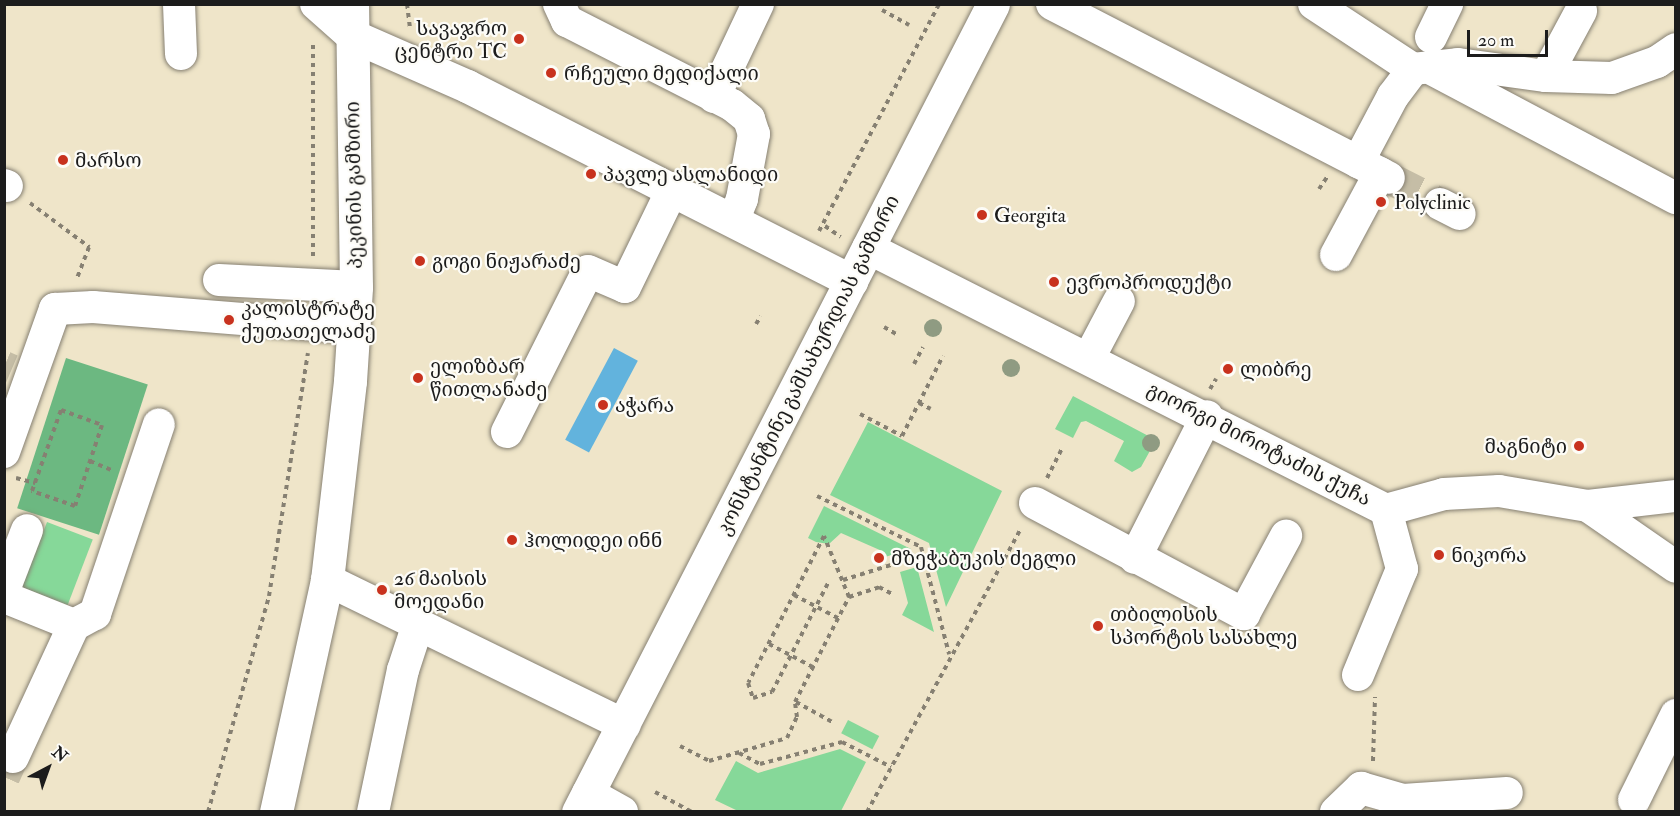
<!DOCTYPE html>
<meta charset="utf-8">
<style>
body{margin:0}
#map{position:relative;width:1680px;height:816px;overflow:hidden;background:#efe5c9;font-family:"IM FELL Double Pica","Noto Serif Georgian",serif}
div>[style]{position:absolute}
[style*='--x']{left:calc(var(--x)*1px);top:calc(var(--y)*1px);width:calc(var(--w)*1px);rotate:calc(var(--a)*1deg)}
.green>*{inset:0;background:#86d899;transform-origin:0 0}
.forest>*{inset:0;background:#6cb881;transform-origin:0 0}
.water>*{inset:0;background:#62b3dd;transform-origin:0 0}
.minor-tunnel>*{height:32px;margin-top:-16px;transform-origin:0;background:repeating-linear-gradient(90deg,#c5bda6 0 32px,transparent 0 48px)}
.path>*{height:4px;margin-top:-2px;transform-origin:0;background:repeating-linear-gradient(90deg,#868072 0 4.5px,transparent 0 9px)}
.roads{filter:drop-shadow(0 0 2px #868072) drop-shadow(0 0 2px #868072)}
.minor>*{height:32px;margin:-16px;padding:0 16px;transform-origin:16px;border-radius:16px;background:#fff}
.major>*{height:33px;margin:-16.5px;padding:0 16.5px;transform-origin:16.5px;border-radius:16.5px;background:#fff}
.trees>*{width:18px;height:18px;margin:-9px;border-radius:50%;background:#8f9b82}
.dots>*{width:16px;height:16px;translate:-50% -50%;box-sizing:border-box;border:3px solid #fdfcf7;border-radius:50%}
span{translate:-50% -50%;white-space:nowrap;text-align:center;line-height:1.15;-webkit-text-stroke:4.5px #fdfcf7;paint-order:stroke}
.poi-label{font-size:20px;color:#1c1c1c}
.right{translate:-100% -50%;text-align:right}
.left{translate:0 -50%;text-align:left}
.street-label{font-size:20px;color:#1c1c1c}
.frame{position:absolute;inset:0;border:6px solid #1c1c1c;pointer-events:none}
.north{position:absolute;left:18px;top:738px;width:60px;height:60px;-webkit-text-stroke:4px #fdfcf7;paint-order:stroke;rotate:41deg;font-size:16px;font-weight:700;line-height:24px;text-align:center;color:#1c1c1c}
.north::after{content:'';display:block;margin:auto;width:21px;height:27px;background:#1c1c1c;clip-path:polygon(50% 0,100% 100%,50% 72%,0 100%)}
.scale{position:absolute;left:1467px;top:30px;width:81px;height:27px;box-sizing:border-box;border:3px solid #1c1c1c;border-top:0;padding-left:8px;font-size:18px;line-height:21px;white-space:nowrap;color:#1c1c1c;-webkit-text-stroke:4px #fdfcf7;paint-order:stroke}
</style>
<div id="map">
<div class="green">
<div style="clip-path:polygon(1073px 396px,1156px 440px,1141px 467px,1132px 472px,1114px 461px,1124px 441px,1086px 421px,1081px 422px,1073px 438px,1055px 429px)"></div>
<div style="clip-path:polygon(868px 422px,1002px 491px,946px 607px,929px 543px,830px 495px)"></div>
<div style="clip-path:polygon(824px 506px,911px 549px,885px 557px,882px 551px,841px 533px,829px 544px,816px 542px,808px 538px)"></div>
<div style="left:47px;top:522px;width:49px;height:70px;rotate:21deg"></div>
<div style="clip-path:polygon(917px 567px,934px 632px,902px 615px,908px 603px,900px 572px)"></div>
<div style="left:848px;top:720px;width:35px;height:15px;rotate:27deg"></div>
<div style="clip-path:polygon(840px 749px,866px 762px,841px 811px,738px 811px,715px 800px,736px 761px,758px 773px)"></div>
</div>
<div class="forest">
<div style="left:66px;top:358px;width:86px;height:158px;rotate:18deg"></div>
</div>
<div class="water">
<div style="left:614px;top:348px;width:27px;height:104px;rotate:28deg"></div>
</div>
<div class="minor-tunnel">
<div style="--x:1389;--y:178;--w:57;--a:27"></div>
<div style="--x:4;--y:367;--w:8;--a:23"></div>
<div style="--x:4;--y:777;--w:22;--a:-66"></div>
</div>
<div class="path">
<div style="--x:407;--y:4;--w:23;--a:83"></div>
<div style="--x:882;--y:10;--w:31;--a:29"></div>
<div style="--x:1319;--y:189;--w:14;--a:-56"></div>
<div style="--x:30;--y:203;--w:74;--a:36.7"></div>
<div style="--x:89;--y:247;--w:33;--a:111"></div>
<div style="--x:825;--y:226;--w:19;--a:35"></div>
<div style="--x:819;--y:231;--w:257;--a:-62.1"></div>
<div style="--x:313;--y:256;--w:215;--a:-90"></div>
<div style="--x:756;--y:324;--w:9;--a:-58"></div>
<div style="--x:884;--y:327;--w:16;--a:30"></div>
<div style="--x:914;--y:364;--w:19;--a:-62"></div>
<div style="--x:1210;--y:389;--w:12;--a:-59"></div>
<div style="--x:919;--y:403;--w:13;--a:27"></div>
<div style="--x:61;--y:410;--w:44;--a:20.1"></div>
<div style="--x:102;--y:425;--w:85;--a:108.4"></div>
<div style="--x:75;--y:506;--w:46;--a:-160.8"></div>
<div style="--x:32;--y:491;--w:86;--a:-70.3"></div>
<div style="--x:860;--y:414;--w:47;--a:27.6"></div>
<div style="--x:902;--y:436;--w:90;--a:-62.9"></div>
<div style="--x:90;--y:461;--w:26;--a:23"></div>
<div style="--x:16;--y:478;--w:20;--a:15"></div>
<div style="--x:1047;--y:478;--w:34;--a:-63"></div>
<div style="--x:817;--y:496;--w:116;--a:26.1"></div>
<div style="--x:921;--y:547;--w:111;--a:75.3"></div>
<div style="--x:824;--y:536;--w:165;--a:117.3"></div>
<div style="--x:748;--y:683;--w:16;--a:72"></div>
<div style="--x:753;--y:698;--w:20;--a:-18"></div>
<div style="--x:772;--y:692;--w:123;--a:-62.8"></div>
<div style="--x:843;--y:580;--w:84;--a:-17.4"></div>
<div style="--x:794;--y:595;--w:50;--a:27.6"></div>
<div style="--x:849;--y:597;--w:32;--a:-18"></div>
<div style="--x:879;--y:587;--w:17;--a:28"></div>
<div style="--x:769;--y:644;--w:50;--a:27.6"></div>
<div style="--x:796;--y:702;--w:43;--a:28.9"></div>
<div style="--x:680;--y:746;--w:33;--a:27"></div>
<div style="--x:709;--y:761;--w:81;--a:-16.4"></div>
<div style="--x:787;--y:738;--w:23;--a:-65"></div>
<div style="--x:797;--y:717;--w:15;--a:-98"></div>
<div style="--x:795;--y:702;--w:118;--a:-62.8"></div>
<div style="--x:849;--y:597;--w:66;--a:-112.3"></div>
<div style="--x:739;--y:753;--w:24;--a:28"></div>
<div style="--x:760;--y:764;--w:85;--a:-15"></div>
<div style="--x:842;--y:742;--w:55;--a:27"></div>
<div style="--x:1373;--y:761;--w:64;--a:-88.2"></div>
<div style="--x:655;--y:792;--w:42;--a:28.4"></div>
<div style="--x:208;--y:812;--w:224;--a:-74.2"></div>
<div style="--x:269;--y:596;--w:246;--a:-80.9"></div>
<div style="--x:867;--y:812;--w:323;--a:-61.5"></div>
</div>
<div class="roads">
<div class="minor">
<div style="--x:179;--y:4;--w:50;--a:87.7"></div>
<div style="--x:316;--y:4;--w:47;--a:41.5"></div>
<div style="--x:559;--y:4;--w:19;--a:65"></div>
<div style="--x:567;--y:21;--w:185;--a:27"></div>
<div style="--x:732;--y:105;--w:22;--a:39"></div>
<div style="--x:749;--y:119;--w:16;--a:72"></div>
<div style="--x:754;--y:134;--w:66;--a:100.5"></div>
<div style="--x:742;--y:199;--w:22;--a:112"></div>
<div style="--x:1052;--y:4;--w:379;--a:27.3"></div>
<div style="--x:1314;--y:4;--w:118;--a:33.3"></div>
<div style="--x:1431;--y:37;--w:37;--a:-64"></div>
<div style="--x:1430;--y:68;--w:278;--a:27.9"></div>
<div style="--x:1546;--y:76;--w:74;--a:-61.7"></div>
<div style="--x:714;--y:97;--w:103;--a:-64.7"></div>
<div style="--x:1358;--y:162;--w:75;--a:-62.1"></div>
<div style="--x:1393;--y:96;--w:34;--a:-53"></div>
<div style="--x:1413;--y:69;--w:45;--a:-6.3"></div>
<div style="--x:1458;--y:64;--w:89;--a:7.8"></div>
<div style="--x:1546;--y:76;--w:66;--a:1.7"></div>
<div style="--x:1612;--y:78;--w:48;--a:-19.6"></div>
<div style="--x:1657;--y:62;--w:23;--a:-34"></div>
<div style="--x:4;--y:185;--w:3;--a:18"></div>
<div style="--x:1440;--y:204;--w:22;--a:27"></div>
<div style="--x:868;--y:248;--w:580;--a:26.83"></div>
<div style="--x:1386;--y:510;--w:60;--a:-15.4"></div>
<div style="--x:1444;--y:494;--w:55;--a:-3.1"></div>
<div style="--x:1499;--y:491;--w:90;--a:9.6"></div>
<div style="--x:1588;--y:506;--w:89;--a:-6.5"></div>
<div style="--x:1336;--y:255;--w:93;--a:-61.8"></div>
<div style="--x:219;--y:280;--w:137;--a:2.9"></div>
<div style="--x:1089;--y:358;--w:64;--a:-62.2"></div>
<div style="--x:507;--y:432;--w:180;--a:-63.3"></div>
<div style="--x:588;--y:271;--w:40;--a:23.4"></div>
<div style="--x:625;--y:287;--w:110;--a:-64.1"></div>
<div style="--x:4;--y:452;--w:152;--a:-70.4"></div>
<div style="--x:55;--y:309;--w:38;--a:-3"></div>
<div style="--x:93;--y:307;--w:262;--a:4.6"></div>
<div style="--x:1035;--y:503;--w:237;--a:28"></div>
<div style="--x:1244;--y:614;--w:89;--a:-61.7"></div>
<div style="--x:1588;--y:506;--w:107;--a:34.7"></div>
<div style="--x:1135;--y:558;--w:159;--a:-63.1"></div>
<div style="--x:327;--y:580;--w:331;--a:26"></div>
<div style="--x:4;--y:590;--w:64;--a:-69"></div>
<div style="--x:4;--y:597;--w:75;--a:21.8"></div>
<div style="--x:1358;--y:675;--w:115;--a:-67.5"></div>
<div style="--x:1402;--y:569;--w:61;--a:-105.2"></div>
<div style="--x:13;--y:757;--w:145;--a:-65.2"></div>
<div style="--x:74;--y:625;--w:24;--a:-28"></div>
<div style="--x:95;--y:614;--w:200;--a:-71.4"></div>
<div style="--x:588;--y:793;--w:39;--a:29"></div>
<div style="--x:1634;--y:800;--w:95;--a:-63.7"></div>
<div style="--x:373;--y:812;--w:145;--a:-78.1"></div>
<div style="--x:403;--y:670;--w:48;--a:-71.9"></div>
<div style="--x:1336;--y:812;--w:35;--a:-44"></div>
<div style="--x:1361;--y:788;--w:44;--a:15.9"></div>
<div style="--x:1403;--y:800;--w:104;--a:-3.9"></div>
</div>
<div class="major">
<div style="--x:351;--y:35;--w:127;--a:23.7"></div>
<div style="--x:467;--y:86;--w:431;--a:26.9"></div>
<div style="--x:276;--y:812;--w:238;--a:-77.6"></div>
<div style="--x:327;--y:580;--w:200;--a:-83.4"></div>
<div style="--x:350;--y:381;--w:94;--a:-86.3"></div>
<div style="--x:356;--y:287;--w:283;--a:-90.8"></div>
<div style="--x:578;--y:812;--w:908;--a:-62.81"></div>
</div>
</div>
<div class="trees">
<div style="left:933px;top:328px"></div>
<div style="left:1011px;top:368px"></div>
<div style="left:1151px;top:443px"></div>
</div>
<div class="dots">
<div style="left:519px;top:39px;background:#c8321e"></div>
<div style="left:551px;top:73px;background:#c8321e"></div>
<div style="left:63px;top:160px;background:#c8321e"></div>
<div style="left:591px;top:174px;background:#c8321e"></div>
<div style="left:1381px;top:202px;background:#c8321e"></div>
<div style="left:982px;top:215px;background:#c8321e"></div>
<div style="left:420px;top:261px;background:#c8321e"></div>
<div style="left:1054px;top:282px;background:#c8321e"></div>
<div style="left:229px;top:320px;background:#c8321e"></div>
<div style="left:1228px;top:369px;background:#c8321e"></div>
<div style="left:418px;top:378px;background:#c8321e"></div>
<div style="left:603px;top:405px;background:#c8321e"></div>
<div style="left:1579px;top:446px;background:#c8321e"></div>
<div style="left:512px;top:540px;background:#c8321e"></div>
<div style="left:1439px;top:555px;background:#c8321e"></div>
<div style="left:879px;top:558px;background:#c8321e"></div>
<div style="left:382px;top:590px;background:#c8321e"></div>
<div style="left:1098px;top:626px;background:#c8321e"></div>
</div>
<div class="poi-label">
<span class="right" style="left:507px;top:40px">სავაჯრო<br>ცენტრი TC</span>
<span class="left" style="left:564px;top:73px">რჩეული მედიქალი</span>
<span class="left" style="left:75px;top:160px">მარსო</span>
<span class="left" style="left:603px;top:174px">პავლე ასლანიდი</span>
<span class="left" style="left:1394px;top:202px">Polyclinic</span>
<span class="left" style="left:994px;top:215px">Georgita</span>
<span class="left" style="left:432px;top:261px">გოგი ნიჟარაძე</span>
<span class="left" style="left:1066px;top:282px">ევროპროდუქტი</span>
<span class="left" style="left:241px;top:320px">კალისტრატე<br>ქუთათელაძე</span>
<span class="left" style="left:430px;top:378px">ელიზბარ<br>წითლანაძე</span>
<span class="left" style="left:1240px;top:369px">ლიბრე</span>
<span class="left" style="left:615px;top:405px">აჭარა</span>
<span class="right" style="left:1567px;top:446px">მაგნიტი</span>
<span class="left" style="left:524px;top:540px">ჰოლიდეი ინნ</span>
<span class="left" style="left:1451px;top:555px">ნიკორა</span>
<span class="left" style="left:891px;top:558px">მზეჭაბუკის ძეგლი</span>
<span class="left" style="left:394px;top:590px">26 მაისის<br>მოედანი</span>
<span class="left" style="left:1110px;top:626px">თბილისის<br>სპორტის სასახლე</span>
</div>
<div class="street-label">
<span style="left:354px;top:185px;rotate:-91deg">პეკინის გამზირი</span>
<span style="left:808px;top:365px;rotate:-63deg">კონსტანტინე გამსახურდიას გამზირი</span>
<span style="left:1259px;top:444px;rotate:27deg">გიორგი მიროტაძის ქუჩა</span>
</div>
<div class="frame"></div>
<div class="north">N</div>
<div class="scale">20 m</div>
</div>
